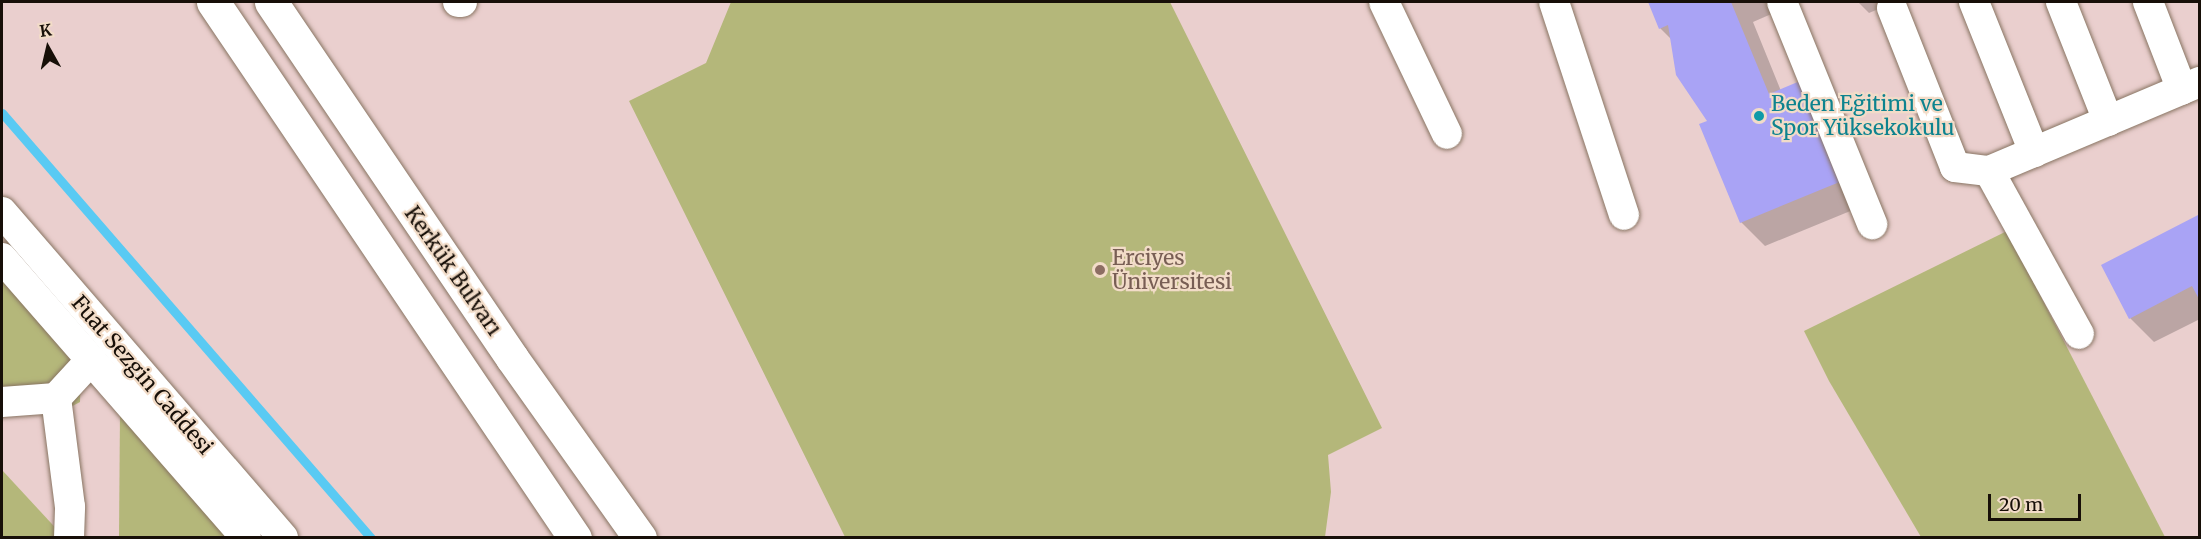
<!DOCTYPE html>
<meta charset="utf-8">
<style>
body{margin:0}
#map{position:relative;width:2201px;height:539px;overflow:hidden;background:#f2dcc8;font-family:Merriweather,serif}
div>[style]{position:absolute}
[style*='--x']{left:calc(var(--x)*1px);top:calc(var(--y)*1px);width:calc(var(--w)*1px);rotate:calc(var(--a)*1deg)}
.education>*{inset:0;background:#eacfce;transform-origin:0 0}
.green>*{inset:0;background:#b4b77a}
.shadow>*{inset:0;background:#0003}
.stream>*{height:9px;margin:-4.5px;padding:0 4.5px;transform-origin:4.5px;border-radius:4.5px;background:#59caf3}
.building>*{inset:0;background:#a9a3f5}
.roads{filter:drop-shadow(0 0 2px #887462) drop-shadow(0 0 2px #887462)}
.minor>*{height:30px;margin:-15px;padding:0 15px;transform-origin:15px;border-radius:15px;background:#fff}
.major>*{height:33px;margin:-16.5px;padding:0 16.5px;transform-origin:16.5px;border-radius:16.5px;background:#fff}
.dots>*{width:16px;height:16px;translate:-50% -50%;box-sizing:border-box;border:3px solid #f2dcc8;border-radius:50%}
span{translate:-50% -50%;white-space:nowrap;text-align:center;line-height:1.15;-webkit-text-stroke:4.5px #f2dcc8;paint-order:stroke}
.culture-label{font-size:21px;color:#0d838f}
.left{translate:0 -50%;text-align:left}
.education-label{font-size:21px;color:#785e54}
.street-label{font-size:21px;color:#170f08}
.frame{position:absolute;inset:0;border:3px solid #170f08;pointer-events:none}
.north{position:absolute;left:18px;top:18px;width:60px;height:60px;-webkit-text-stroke:4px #f2dcc8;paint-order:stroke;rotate:352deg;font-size:16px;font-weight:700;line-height:24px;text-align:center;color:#170f08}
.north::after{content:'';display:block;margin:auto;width:21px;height:27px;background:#170f08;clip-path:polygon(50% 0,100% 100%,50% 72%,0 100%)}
.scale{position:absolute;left:1988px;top:494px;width:93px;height:27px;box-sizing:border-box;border:3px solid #170f08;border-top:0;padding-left:8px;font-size:18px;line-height:21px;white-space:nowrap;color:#170f08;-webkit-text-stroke:4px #f2dcc8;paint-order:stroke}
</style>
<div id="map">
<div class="education">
<div style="left:2px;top:2px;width:2197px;height:535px"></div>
</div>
<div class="green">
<div style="clip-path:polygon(731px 2px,1170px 2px,1382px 428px,1328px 455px,1331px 492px,1325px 537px,845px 537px,629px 101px,706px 63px)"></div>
<div style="clip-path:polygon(2007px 231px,2165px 537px,1921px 537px,1829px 381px,1804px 331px)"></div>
<div style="clip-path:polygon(2px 278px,81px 367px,80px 402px,59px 413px,2px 409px)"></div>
<div style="clip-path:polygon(120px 412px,227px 537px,119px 537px)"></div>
<div style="clip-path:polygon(2px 470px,64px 537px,2px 537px)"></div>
</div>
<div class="shadow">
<div style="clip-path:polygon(1649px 2px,1780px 2px,1783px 9px,1753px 22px,1781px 91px,1865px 205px,1765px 246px,1741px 222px,1709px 122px,1671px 39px,1660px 28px)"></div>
<div style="clip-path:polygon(1858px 2px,1895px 2px,1869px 13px)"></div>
<div style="clip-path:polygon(2200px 216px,2200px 319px,2154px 342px,2130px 318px)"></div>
</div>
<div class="stream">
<div style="--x:2;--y:113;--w:563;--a:49.03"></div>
</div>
<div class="building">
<div style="clip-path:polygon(1648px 2px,1731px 2px,1769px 94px,1800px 81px,1842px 181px,1740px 223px,1699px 124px,1707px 121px,1676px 75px,1668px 25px,1659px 29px)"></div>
<div style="clip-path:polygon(2200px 214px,2200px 301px,2192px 286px,2129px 319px,2101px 265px)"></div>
</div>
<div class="roads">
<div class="minor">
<div style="--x:458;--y:2;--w:4;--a:0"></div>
<div style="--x:1384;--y:2;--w:146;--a:64.5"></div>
<div style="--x:1554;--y:2;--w:224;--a:71.8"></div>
<div style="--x:1782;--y:2;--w:240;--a:67.9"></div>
<div style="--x:1974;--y:2;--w:162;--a:68.2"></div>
<div style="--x:2061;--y:2;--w:128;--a:68.4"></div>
<div style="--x:2148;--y:2;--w:94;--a:68.9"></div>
<div style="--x:1892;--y:8;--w:171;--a:68.4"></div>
<div style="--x:1955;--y:167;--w:34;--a:7"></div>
<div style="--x:1989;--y:171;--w:229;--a:-22.9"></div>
<div style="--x:1989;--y:171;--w:186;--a:61.1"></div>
<div style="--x:2;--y:212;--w:430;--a:49.2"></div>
<div style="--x:2;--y:258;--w:371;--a:48.9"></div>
<div style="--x:2;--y:402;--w:54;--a:-4.2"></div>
<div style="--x:69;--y:538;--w:31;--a:-88"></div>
<div style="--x:70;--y:507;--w:110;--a:-97.3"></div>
<div style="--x:56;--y:398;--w:52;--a:-47.4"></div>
</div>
<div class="major">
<div style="--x:213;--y:2;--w:647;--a:55.97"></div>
<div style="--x:271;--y:2;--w:430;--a:55.9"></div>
<div style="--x:512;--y:358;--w:221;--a:54.6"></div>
</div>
</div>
<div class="dots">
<div style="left:1759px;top:116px;background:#0f9aa8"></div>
<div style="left:1100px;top:270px;background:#8d6e63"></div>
</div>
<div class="culture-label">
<span class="left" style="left:1771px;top:116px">Beden Eğitimi ve<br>Spor Yüksekokulu</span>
</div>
<div class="education-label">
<span class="left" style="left:1112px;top:270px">Erciyes<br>Üniversitesi</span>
</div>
<div class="street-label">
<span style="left:453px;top:271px;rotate:55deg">Kerkük Bulvarı</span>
<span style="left:142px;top:375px;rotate:49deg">Fuat Sezgin Caddesi</span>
</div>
<div class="frame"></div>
<div class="north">K</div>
<div class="scale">20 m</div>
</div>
